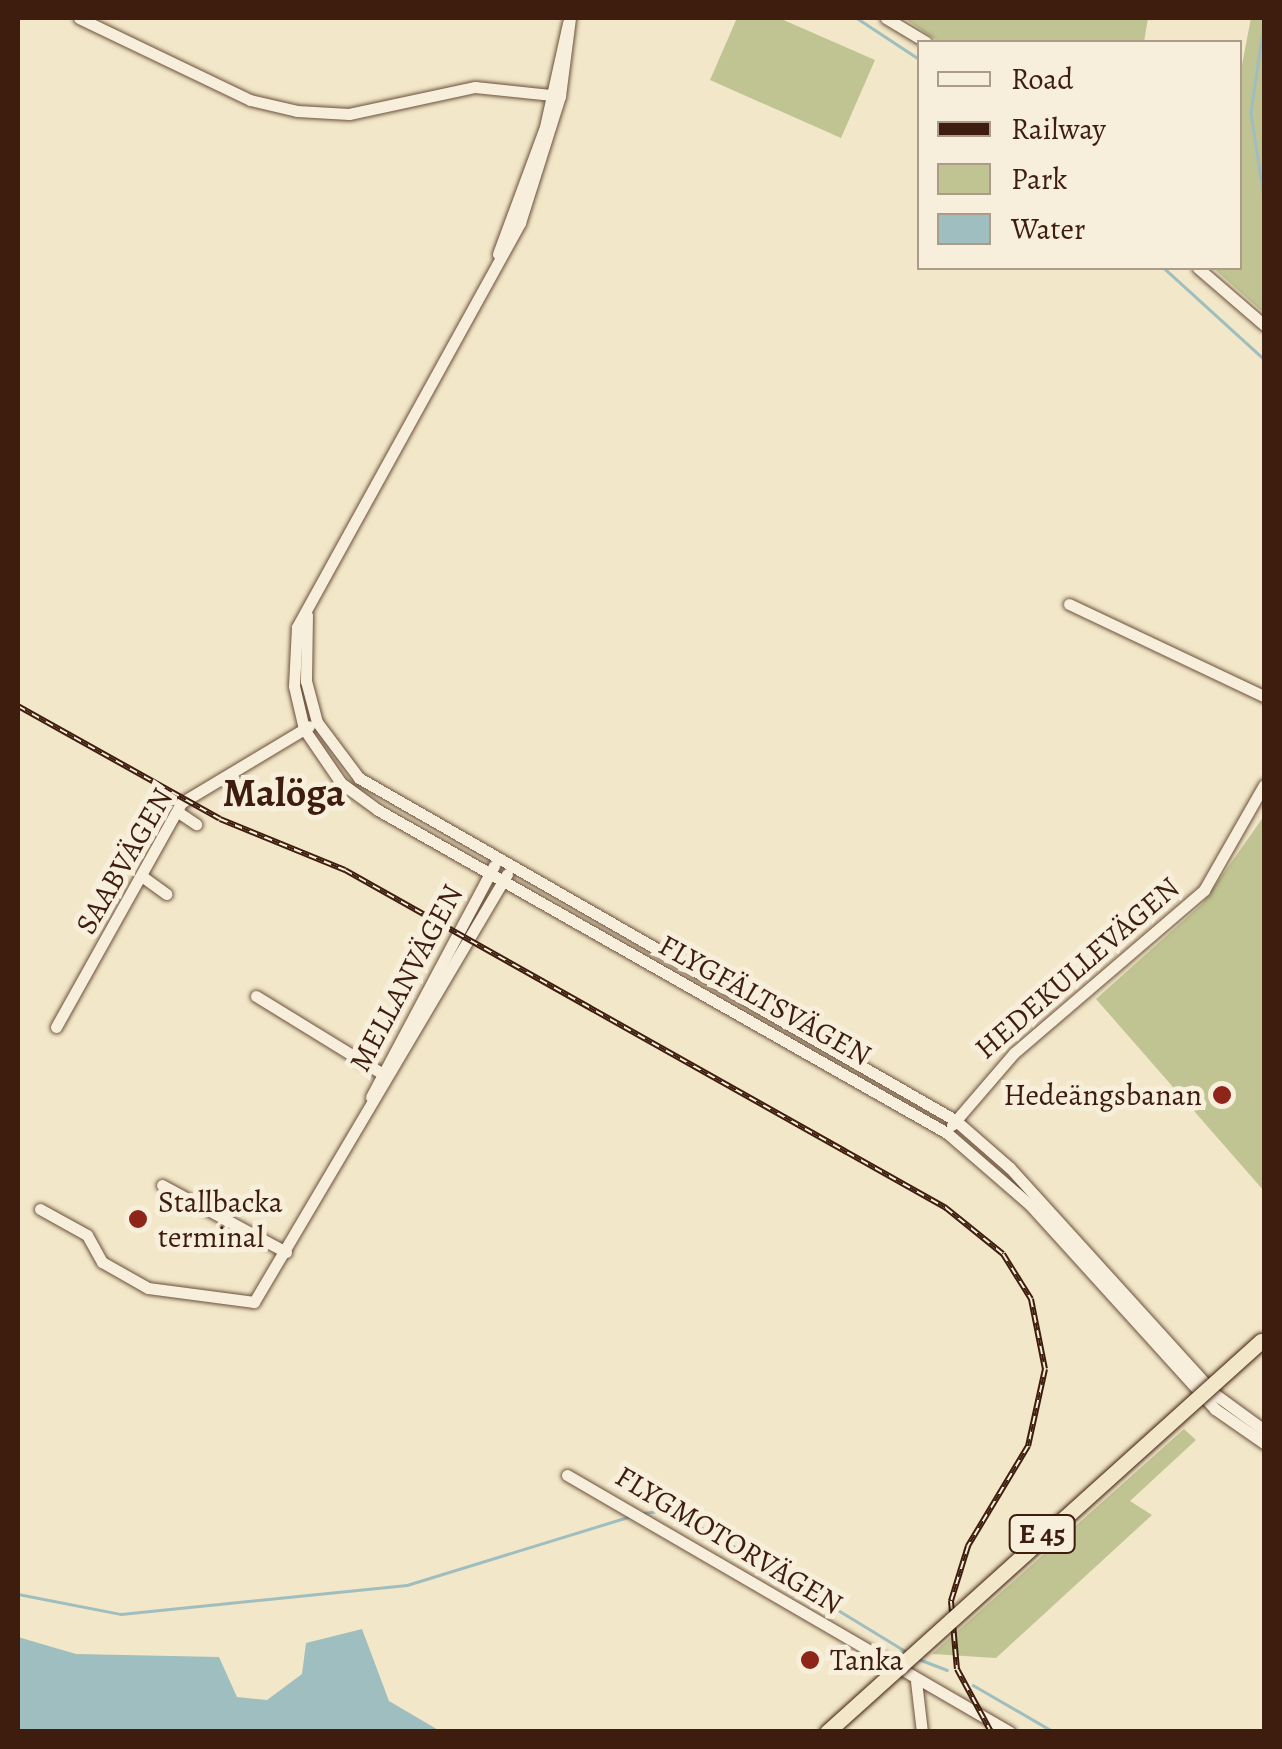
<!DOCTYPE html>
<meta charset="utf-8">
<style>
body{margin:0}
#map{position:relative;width:1282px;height:1749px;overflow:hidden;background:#f2e7c8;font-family:Alegreya,serif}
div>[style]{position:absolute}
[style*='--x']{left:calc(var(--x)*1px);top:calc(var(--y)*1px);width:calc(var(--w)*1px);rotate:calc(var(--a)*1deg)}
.green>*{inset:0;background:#c0c492}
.water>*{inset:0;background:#9fbebf}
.stream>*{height:2.5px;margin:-1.25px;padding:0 1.25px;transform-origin:1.25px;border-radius:1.25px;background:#9fbebf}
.roads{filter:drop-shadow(0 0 2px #6b503c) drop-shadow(0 0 2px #6b503c)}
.minor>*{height:11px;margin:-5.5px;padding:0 5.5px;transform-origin:5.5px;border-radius:5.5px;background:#f7efdb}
.rail>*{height:6px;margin-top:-3px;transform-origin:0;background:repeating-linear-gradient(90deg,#f7efdb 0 8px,#3e1d0e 0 16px);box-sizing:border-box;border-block:2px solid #3e1d0e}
.bridges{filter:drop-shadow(0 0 2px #3e1d0e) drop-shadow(0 0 2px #3e1d0e)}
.highway-bridge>*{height:15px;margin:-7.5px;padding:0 7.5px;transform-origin:7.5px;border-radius:7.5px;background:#f2e7c8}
.dots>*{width:28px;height:28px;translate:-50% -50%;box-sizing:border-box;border:5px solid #f7efdb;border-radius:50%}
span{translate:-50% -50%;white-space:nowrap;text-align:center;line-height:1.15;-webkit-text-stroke:10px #f7efdb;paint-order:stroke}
.shield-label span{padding:2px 8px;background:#f7efdb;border:2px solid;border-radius:8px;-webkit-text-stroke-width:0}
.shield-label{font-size:28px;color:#3e1d0e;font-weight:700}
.street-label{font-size:30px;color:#3e1d0e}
.poi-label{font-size:30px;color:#3e1d0e}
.right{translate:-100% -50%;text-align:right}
.left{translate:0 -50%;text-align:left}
.district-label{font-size:40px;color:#3e1d0e;font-weight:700}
.frame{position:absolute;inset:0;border:20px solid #3e1d0e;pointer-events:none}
.legend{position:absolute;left:917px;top:40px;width:325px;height:230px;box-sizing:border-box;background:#f7efdb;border:2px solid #ad9b89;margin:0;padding:12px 18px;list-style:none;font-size:30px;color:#3e1d0e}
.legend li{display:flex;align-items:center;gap:20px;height:50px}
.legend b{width:50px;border:2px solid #ad9b89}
</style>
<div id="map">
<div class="green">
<div style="clip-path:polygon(737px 18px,779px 18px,875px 60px,841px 138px,710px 80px)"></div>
<div style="clip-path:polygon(904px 18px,1148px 18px,1144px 42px,939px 42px)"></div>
<div style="clip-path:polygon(1251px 18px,1264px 18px,1264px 313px,1213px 268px,1240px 268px,1240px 75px)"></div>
<div style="clip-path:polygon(1264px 816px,1264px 1191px,1096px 999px,1202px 904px)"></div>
<div style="clip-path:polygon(1184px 1429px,1196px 1440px,1130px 1501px,1152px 1515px,996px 1658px,932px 1654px)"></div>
</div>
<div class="water">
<div style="clip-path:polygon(362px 1629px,389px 1701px,440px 1731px,18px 1731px,18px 1637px,76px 1654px,219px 1657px,237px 1697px,267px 1700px,302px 1674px,306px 1643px)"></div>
</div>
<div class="stream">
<div style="--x:857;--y:18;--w:74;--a:33.5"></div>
<div style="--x:1264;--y:23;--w:91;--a:98.2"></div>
<div style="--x:1251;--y:113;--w:86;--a:81.3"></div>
<div style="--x:1164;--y:268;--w:135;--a:42.3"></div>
<div style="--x:643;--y:1513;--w:24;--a:-7"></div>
<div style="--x:667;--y:1510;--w:51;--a:27.1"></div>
<div style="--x:712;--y:1533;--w:226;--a:31.4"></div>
<div style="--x:18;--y:1594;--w:105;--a:11"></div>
<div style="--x:121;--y:1614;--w:287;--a:-5.8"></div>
<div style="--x:407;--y:1585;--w:234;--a:-17.1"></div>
<div style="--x:916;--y:1658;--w:33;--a:21"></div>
<div style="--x:973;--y:1685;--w:94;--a:30.1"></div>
</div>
<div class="roads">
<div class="minor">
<div style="--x:79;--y:18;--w:190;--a:25.6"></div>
<div style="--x:250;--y:100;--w:48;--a:13.2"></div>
<div style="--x:297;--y:111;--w:52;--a:3.3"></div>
<div style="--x:349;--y:114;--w:129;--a:-12.1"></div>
<div style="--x:475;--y:87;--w:85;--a:6"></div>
<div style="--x:570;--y:18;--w:79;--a:97.3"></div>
<div style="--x:560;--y:96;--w:133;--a:107.5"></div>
<div style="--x:520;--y:223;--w:461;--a:118.9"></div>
<div style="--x:297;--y:627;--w:59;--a:92.9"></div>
<div style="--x:294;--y:686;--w:44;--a:76.9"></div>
<div style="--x:304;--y:729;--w:65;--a:55.6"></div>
<div style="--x:341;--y:783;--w:46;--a:36.1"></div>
<div style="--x:378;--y:810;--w:654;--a:29.58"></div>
<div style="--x:947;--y:1133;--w:110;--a:40.9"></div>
<div style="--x:1030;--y:1205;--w:275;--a:47.8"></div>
<div style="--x:1215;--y:1409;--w:60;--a:34.8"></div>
<div style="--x:886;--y:18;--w:47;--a:31"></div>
<div style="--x:498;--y:254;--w:135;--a:-69.7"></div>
<div style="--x:545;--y:127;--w:107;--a:-77.5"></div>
<div style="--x:1198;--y:268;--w:87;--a:40.8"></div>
<div style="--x:1069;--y:604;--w:216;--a:25.3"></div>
<div style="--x:307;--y:615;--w:66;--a:90.9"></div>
<div style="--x:306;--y:681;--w:42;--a:75"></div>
<div style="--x:317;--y:722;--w:70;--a:53.1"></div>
<div style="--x:359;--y:778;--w:687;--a:29.85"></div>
<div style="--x:955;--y:1120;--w:73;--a:41.1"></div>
<div style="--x:1010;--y:1168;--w:307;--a:47.8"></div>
<div style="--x:1216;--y:1395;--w:59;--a:36.1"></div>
<div style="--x:178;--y:812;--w:22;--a:34"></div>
<div style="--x:143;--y:877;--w:29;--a:36"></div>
<div style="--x:256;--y:996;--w:153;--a:31.6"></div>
<div style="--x:56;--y:1027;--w:257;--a:-60.8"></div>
<div style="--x:181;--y:803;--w:149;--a:-31"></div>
<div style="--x:371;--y:1097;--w:262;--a:-62"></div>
<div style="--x:952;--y:1125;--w:95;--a:-49.3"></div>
<div style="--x:1014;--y:1053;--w:250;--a:-40.6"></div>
<div style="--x:1204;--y:890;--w:121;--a:-60.3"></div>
<div style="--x:162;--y:1185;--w:141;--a:28.4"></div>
<div style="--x:40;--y:1209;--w:54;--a:29"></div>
<div style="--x:87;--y:1235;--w:31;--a:61"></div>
<div style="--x:102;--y:1262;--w:53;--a:29.5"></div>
<div style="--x:148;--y:1288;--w:107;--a:7.5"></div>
<div style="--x:254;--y:1302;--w:497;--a:-59.4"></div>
<div style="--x:567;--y:1475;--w:512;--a:30.12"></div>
<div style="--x:916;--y:1681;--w:51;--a:83.3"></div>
</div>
</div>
<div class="rail">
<div style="--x:18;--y:706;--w:231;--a:29.2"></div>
<div style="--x:220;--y:819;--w:135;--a:22.2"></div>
<div style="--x:345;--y:870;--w:690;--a:29.35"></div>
<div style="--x:946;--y:1208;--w:73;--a:38.9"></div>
<div style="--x:1003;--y:1254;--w:53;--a:58.1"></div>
<div style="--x:1031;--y:1299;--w:71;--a:78.7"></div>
<div style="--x:1045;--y:1369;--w:79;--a:102.4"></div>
<div style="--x:1028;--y:1446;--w:117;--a:121"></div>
<div style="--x:968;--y:1546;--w:58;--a:107.2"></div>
<div style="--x:951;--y:1601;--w:68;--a:85"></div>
<div style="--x:957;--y:1669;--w:72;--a:61.6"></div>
</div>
<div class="bridges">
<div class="highway-bridge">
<div style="--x:827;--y:1732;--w:584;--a:-42.02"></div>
</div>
</div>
<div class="dots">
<div style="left:1222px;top:1095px;background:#8f2418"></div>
<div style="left:138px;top:1219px;background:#8f2418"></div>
<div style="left:810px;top:1660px;background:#8f2418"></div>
</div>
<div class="shield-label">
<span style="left:1042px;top:1534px">E 45</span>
</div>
<div class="street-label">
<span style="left:124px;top:861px;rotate:-60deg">SAABVÄGEN</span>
<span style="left:1077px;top:968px;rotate:-41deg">HEDEKULLEVÄGEN</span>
<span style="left:406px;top:978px;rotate:-62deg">MELLANVÄGEN</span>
<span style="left:765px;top:1000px;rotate:29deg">FLYGFÄLTSVÄGEN</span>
<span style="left:729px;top:1540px;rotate:31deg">FLYGMOTORVÄGEN</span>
</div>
<div class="poi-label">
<span class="right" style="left:1202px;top:1095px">Hedeängsbanan</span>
<span class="left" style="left:158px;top:1219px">Stallbacka<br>terminal</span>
<span class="left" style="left:830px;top:1660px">Tanka</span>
</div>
<div class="district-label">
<span style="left:284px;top:793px">Malöga</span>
</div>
<div class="frame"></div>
<ul class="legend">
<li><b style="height:12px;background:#f7efdb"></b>Road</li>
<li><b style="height:12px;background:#3e1d0e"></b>Railway</li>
<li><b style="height:28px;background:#c0c492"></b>Park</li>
<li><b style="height:28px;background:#9fbebf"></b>Water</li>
</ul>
</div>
